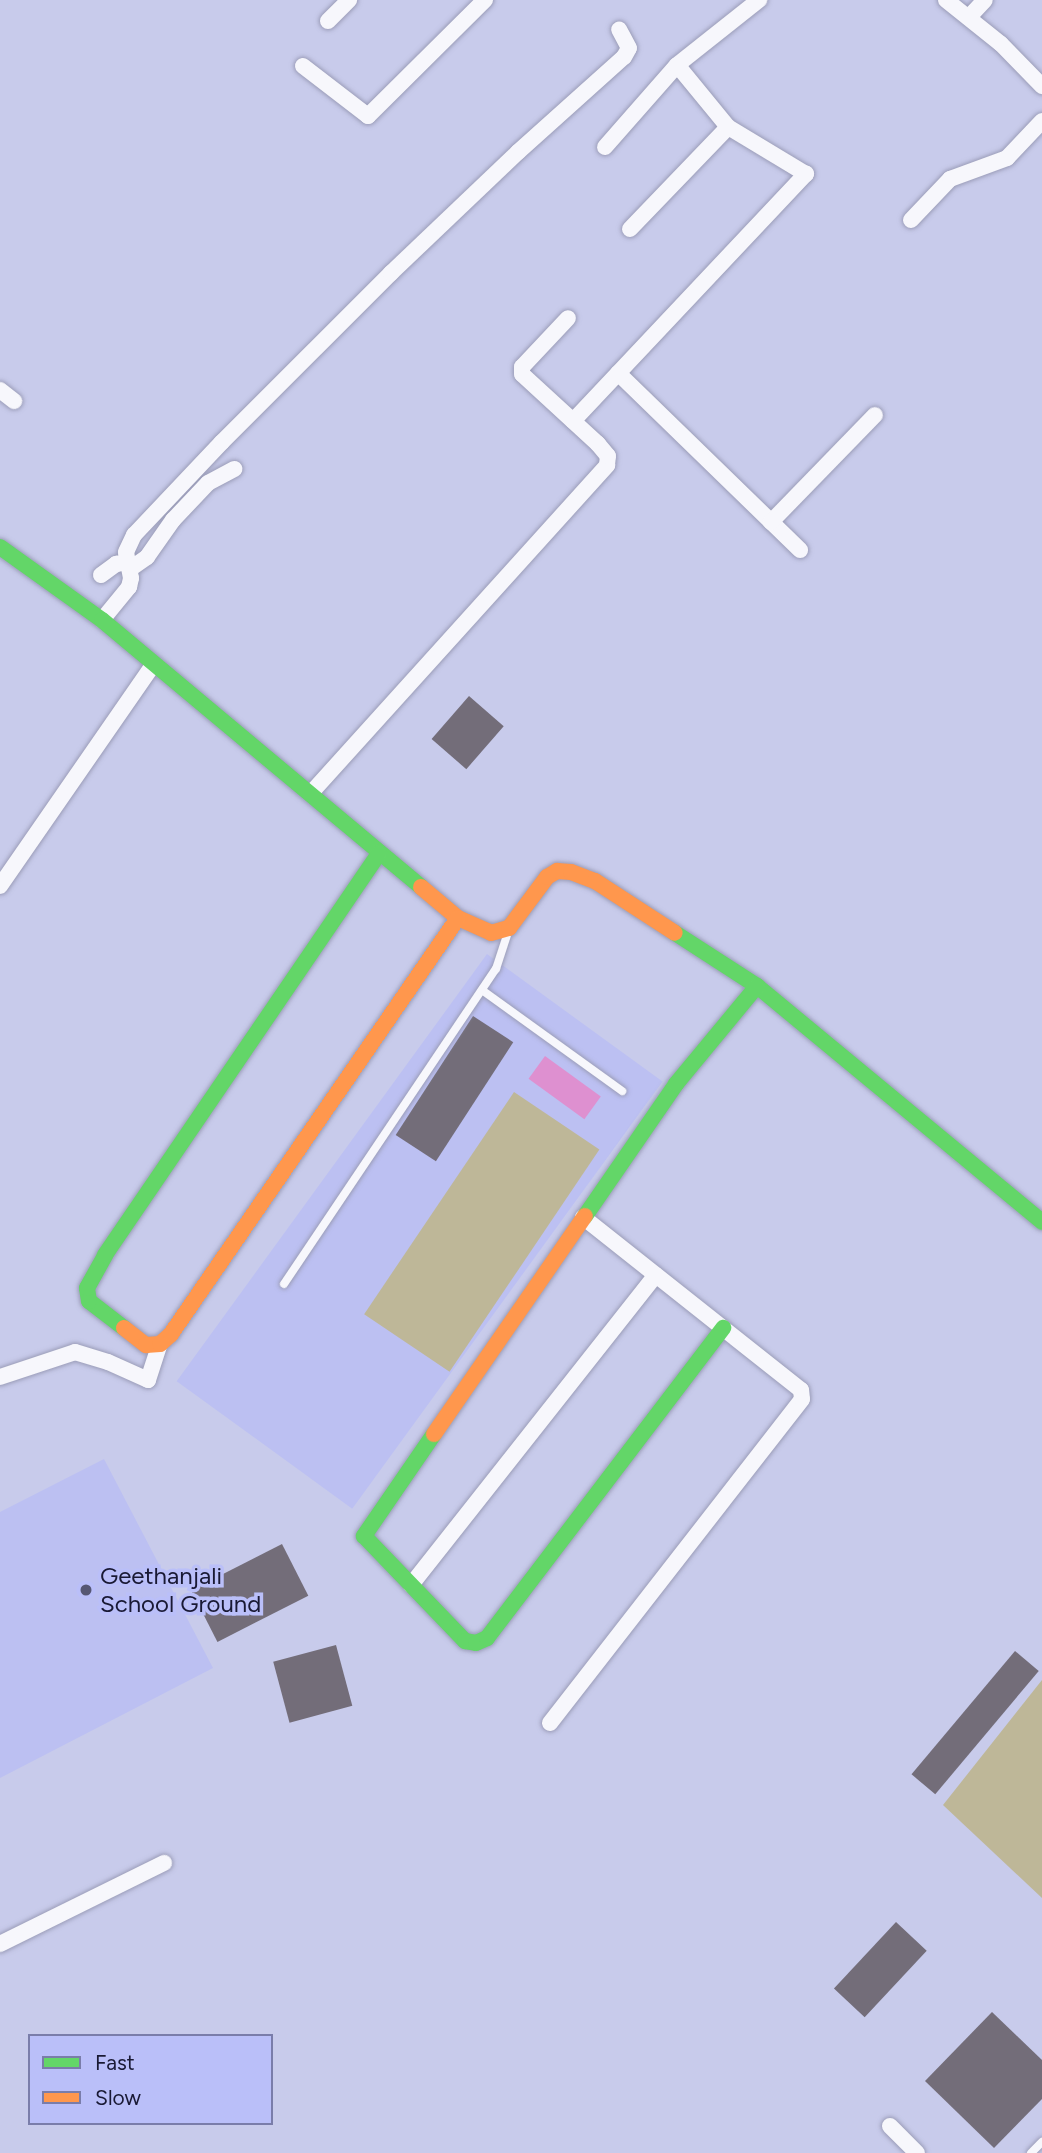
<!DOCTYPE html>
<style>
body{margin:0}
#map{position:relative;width:1042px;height:2153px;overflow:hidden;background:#c8cbeb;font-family:Figtree,sans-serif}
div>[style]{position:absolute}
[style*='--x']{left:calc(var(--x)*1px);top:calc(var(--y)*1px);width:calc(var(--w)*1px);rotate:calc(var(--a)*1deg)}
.built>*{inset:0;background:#bcc0f2;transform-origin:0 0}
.green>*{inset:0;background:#beb798;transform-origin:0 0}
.water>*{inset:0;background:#de90d0;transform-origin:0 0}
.building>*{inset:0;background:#736d79;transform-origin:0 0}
.roads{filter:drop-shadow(0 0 2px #9b9db8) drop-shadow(0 0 2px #9b9db8)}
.lane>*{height:8px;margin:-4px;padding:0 4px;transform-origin:4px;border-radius:4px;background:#f7f7fc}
.street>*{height:16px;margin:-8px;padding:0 8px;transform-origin:8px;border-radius:8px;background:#f7f7fc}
.fast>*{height:16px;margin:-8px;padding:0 8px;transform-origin:8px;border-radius:8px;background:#63d668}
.slow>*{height:16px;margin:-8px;padding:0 8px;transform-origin:8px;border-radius:8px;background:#ff974d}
.dots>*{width:19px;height:19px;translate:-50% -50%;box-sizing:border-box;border:4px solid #babff9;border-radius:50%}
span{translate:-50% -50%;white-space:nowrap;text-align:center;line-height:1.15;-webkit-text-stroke:7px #babff9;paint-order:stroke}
.poi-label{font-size:24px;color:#191934}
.left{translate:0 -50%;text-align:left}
.legend{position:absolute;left:28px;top:2034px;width:245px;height:91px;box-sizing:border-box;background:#babff9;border:2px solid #7a7daa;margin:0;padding:9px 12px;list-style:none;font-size:21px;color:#191934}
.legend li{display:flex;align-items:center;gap:14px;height:35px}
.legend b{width:35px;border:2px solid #7a7daa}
</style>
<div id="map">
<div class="built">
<div style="left:487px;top:954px;width:217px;height:528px;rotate:36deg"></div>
<div style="clip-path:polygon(104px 1459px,213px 1668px,0 1778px,0 1512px)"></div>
</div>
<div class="green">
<div style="left:514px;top:1092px;width:103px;height:268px;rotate:34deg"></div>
<div style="clip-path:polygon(1042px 1680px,1042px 1898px,943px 1805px)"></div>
</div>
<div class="water">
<div style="left:545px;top:1056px;width:69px;height:28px;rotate:36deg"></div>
</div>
<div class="building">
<div style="left:469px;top:696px;width:46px;height:57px;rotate:41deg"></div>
<div style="left:473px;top:1016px;width:48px;height:142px;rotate:33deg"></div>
<div style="left:282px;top:1544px;width:58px;height:102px;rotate:63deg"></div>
<div style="left:336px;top:1645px;width:63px;height:65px;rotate:75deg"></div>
<div style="left:1015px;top:1651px;width:31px;height:161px;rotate:40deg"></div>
<div style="left:896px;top:1922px;width:42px;height:91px;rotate:43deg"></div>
<div style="clip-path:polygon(992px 2012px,1042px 2060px,1042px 2099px,994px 2148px,925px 2081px)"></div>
</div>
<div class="roads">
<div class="lane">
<div style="--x:482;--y:990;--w:173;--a:35.8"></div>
<div style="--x:284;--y:1284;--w:380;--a:-56.1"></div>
<div style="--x:496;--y:969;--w:40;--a:-72"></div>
<div style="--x:1031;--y:2153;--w:16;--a:-45"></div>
</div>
<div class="street">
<div style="--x:946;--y:0;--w:70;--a:38.7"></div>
<div style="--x:1001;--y:44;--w:59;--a:45.7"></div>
<div style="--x:969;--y:17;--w:23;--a:-47"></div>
<div style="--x:328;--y:21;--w:30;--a:-45"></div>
<div style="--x:303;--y:66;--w:82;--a:37.6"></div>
<div style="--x:368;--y:116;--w:165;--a:-44.8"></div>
<div style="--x:605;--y:147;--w:109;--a:-48.7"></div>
<div style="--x:677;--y:65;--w:105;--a:-38.4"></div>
<div style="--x:911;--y:220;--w:57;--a:-46.4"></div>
<div style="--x:950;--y:179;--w:61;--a:-20.2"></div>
<div style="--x:1007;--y:158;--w:51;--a:-46.6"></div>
<div style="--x:630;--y:229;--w:141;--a:-46.1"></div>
<div style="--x:618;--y:373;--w:254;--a:44.2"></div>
<div style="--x:0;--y:390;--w:18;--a:38"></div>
<div style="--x:573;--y:421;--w:340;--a:-46.7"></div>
<div style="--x:806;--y:174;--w:91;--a:-148.9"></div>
<div style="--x:728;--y:127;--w:80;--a:-129.4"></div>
<div style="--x:771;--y:522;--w:149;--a:-45.8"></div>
<div style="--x:130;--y:569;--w:21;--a:-35"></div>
<div style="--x:147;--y:557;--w:45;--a:-54.9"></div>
<div style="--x:173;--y:520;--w:51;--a:-46.6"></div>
<div style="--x:208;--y:483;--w:30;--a:-28"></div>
<div style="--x:101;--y:575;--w:19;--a:-36"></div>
<div style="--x:116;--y:564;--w:11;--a:-10"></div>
<div style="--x:102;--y:620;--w:43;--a:-50.7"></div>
<div style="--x:129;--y:587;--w:9;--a:-77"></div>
<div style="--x:131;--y:578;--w:26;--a:-101"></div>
<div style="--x:126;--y:552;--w:19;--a:-65"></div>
<div style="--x:134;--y:535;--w:128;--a:-46.6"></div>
<div style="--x:222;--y:442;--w:239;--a:-45"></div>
<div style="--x:391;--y:273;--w:175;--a:-43.6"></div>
<div style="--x:518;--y:152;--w:142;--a:-41.9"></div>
<div style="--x:624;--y:57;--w:10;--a:-61"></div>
<div style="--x:629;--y:48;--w:21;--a:-118"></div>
<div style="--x:311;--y:793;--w:442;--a:-47.9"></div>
<div style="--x:607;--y:465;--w:9;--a:-84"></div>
<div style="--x:608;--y:456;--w:16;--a:-130"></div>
<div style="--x:598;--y:444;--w:103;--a:-137.4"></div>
<div style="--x:522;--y:374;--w:7;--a:-90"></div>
<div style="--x:522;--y:367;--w:67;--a:-46.8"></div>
<div style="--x:0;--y:886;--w:270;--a:-55.3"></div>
<div style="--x:0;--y:1377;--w:79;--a:-18.4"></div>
<div style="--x:75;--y:1352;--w:34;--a:17"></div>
<div style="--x:108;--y:1362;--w:44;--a:24.2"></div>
<div style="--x:148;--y:1380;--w:38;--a:-72"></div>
<div style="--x:411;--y:1585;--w:395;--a:-51.7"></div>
<div style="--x:550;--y:1723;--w:410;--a:-52.1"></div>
<div style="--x:802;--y:1399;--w:9;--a:-96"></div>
<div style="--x:801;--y:1390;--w:278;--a:-141.6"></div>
<div style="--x:0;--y:1944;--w:183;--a:-26.3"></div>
<div style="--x:890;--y:2126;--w:38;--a:45"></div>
</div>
<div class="fast">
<div style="--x:0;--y:547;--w:125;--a:35.6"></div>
<div style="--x:102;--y:620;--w:416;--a:39.9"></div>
<div style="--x:675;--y:933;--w:98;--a:32.9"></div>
<div style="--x:757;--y:986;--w:370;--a:39.6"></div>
<div style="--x:585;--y:1216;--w:160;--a:-55.4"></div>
<div style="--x:676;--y:1084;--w:127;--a:-50.4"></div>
<div style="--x:124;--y:1328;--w:44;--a:-142.4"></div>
<div style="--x:89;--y:1301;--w:13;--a:-99"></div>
<div style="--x:87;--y:1288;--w:38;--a:-61"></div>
<div style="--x:105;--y:1255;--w:486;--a:-55.7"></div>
<div style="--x:434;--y:1434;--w:124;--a:124.5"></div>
<div style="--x:364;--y:1536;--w:146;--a:46.1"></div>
<div style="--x:465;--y:1641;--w:11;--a:10"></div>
<div style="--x:476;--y:1643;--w:12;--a:-24"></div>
<div style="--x:487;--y:1638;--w:390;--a:-52.7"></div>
</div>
<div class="slow">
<div style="--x:421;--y:887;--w:48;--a:40"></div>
<div style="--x:458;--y:918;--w:36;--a:24"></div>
<div style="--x:491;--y:933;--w:19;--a:-16"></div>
<div style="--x:509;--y:928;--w:64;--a:-53.3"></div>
<div style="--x:547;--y:877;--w:12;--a:-31"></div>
<div style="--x:557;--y:871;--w:14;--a:4"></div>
<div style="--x:571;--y:872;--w:26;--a:21"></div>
<div style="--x:595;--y:881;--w:95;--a:33"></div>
<div style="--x:124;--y:1328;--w:28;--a:38"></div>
<div style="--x:146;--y:1345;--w:14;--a:-4"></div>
<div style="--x:160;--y:1344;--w:15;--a:-42"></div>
<div style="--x:171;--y:1334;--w:505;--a:-55.4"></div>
<div style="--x:434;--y:1434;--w:265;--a:-55.3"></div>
</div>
</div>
<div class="dots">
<div style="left:86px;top:1590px;background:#565774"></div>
</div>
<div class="poi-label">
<span class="left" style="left:100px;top:1590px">Geethanjali<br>School Ground</span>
</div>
<ul class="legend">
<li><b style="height:9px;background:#63d668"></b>Fast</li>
<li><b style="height:9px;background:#ff974d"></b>Slow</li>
</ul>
</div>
